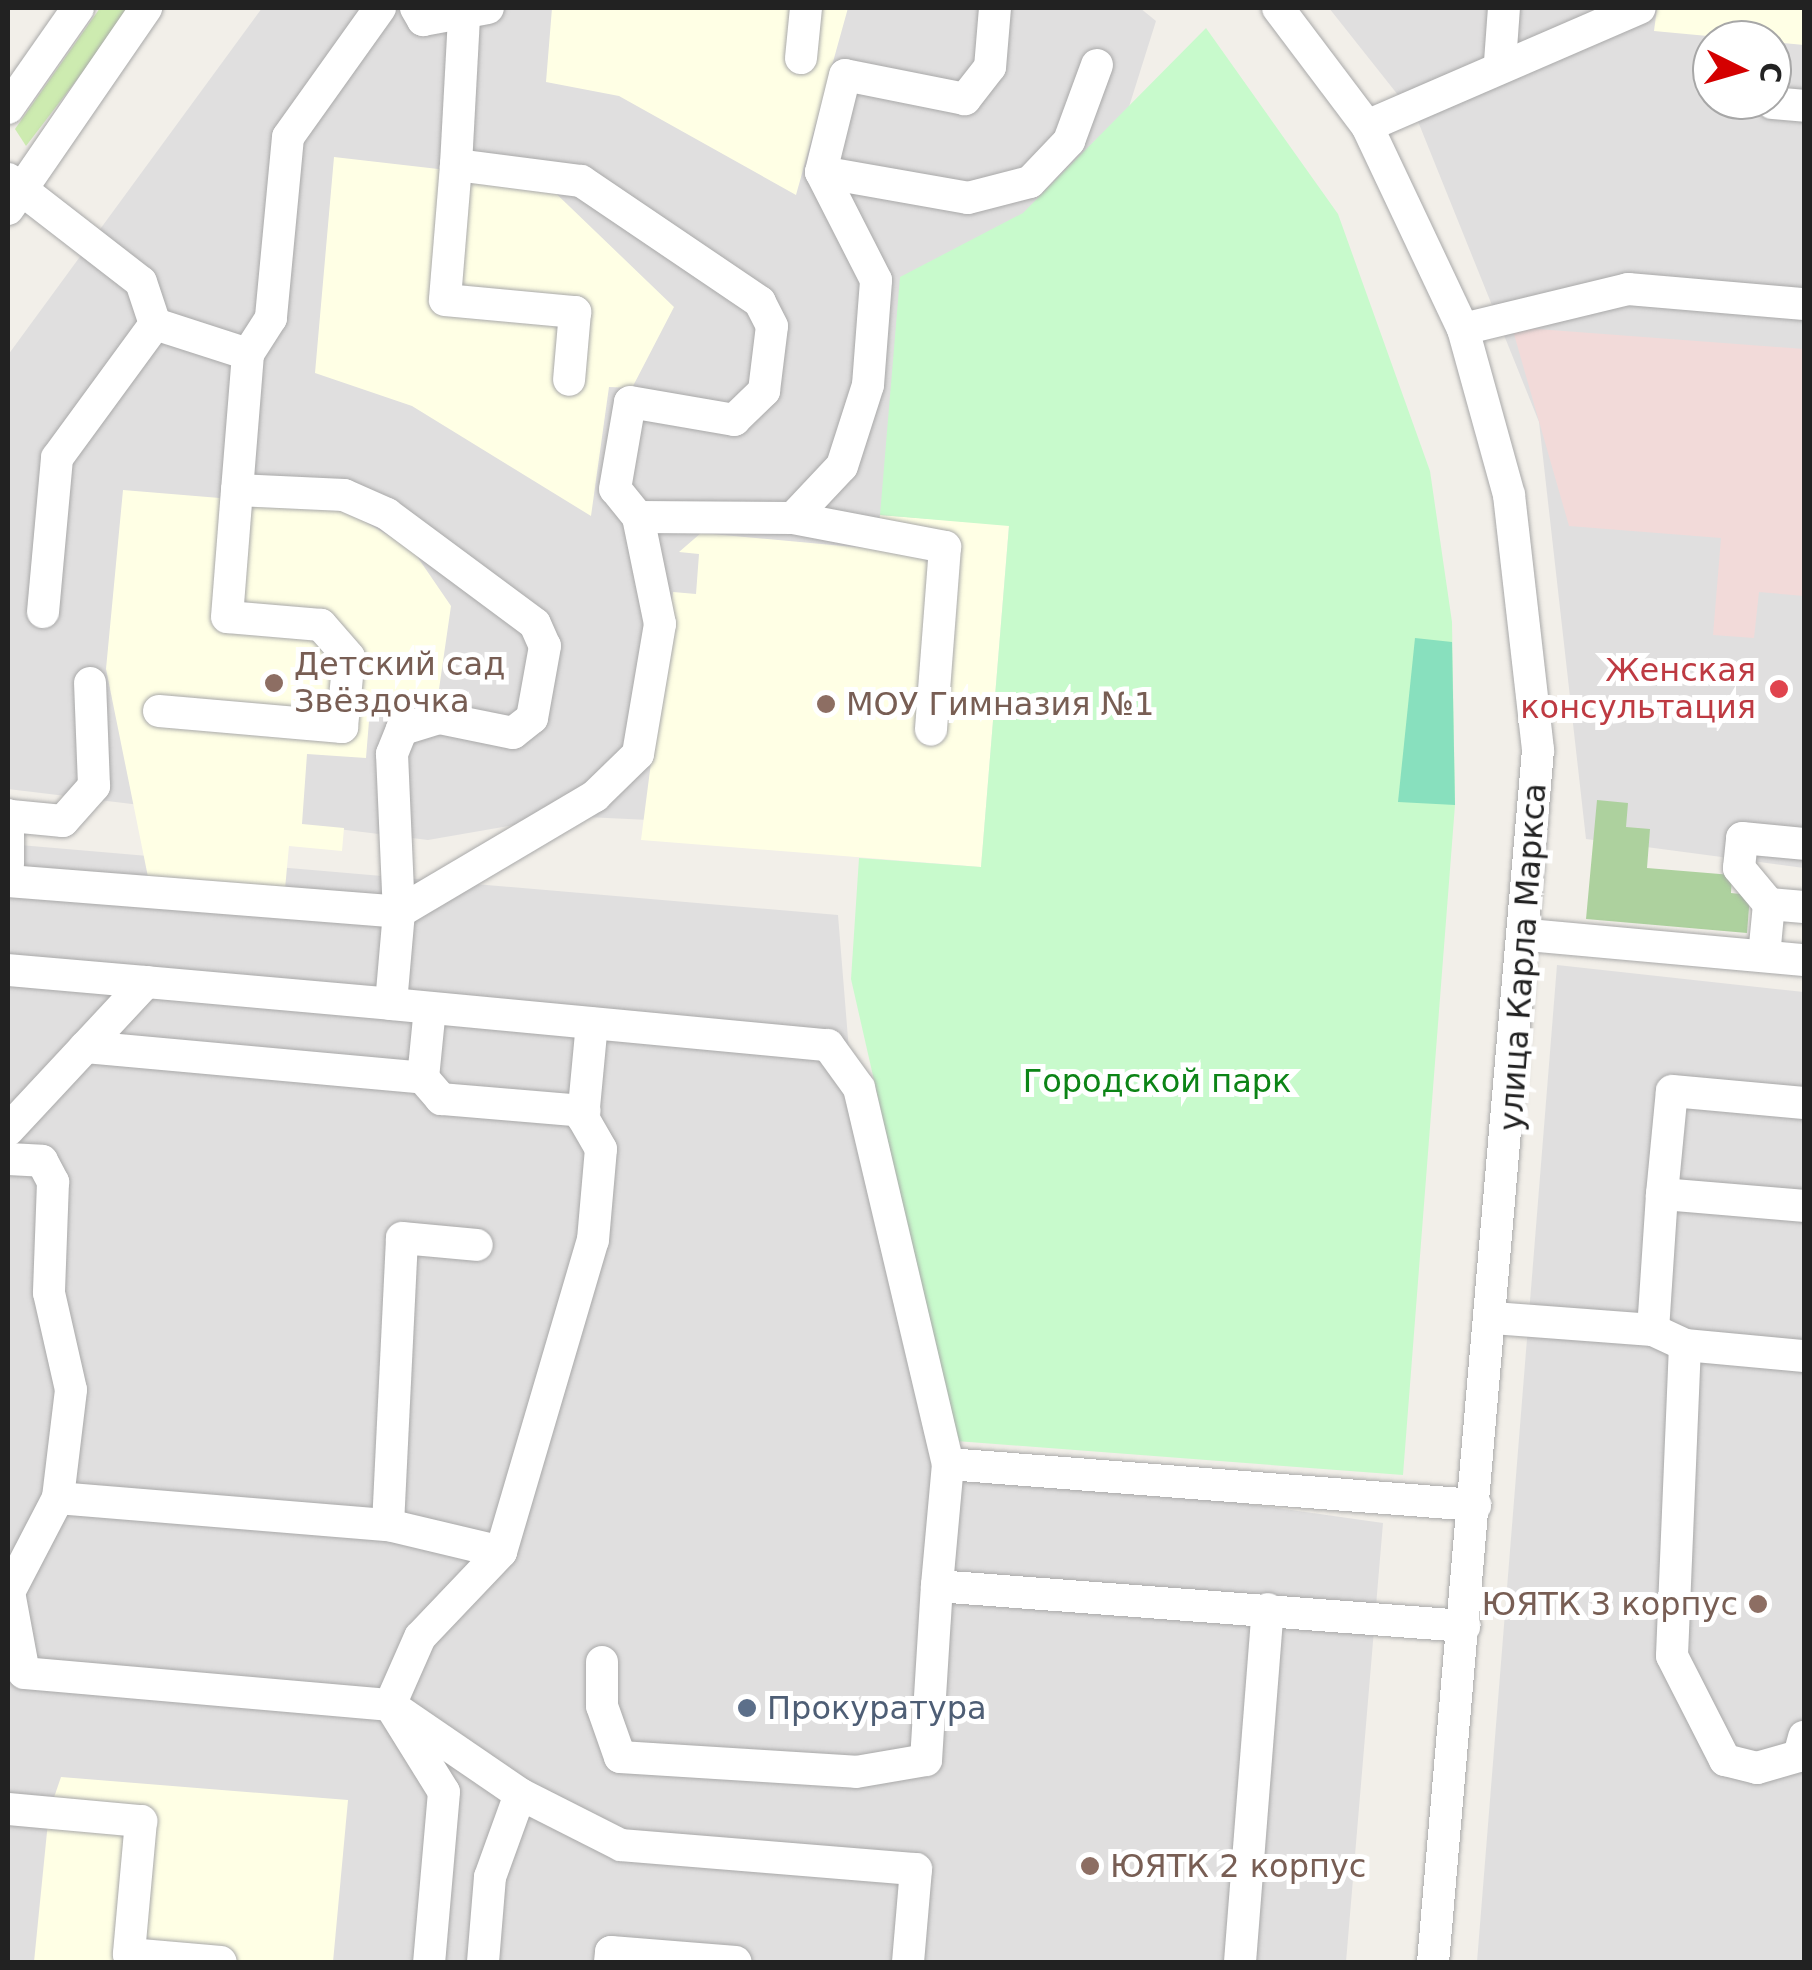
<!DOCTYPE html>
<meta charset="utf-8">
<style>
body{margin:0}
#map{position:relative;width:1812px;height:1970px;overflow:hidden;background:#f2efe9;font-family:"DejaVu Sans",sans-serif}
div>[style]{position:absolute}
[style*='--x']{left:calc(var(--x)*1px);top:calc(var(--y)*1px);width:calc(var(--w)*1px);rotate:calc(var(--a)*1deg)}
.residential>*{inset:0;background:#e0dfdf}
.commercial>*{inset:0;background:#f2dad9}
.education>*{inset:0;background:#ffffe5}
.grass>*{inset:0;background:#cdebb0}
.forest>*{inset:0;background:#add19e}
.park>*{inset:0;background:#c8facc}
.pitch>*{inset:0;background:#88e0be}
.roads{filter:drop-shadow(0 0 2px #a9a9a9) drop-shadow(0 0 2px #a9a9a9)}
.minor>*{height:32px;margin:-16px;padding:0 16px;transform-origin:16px;border-radius:16px;background:#fff}
.dots>*{width:28px;height:28px;translate:-50% -50%;box-sizing:border-box;border:5px solid #fff;border-radius:50%}
span{translate:-50% -50%;white-space:nowrap;text-align:center;line-height:1.15;-webkit-text-stroke:10px #fff;paint-order:stroke}
.education-label{font-size:32px;color:#785e54}
.left{translate:0 -50%;text-align:left}
.right{translate:-100% -50%;text-align:right}
.health-label{font-size:32px;color:#be3a42}
.street-label{font-size:32px;color:#222}
.park-label{font-size:32px;color:#0c8416}
.service-label{font-size:32px;color:#4e5e75}
.frame{position:absolute;inset:0;border:10px solid #222;pointer-events:none}
.north{position:absolute;left:1692px;top:20px;width:100px;height:100px;box-sizing:border-box;background:#fff;border:2px solid #a7a7a7;border-radius:50%;rotate:95deg;font-size:28px;font-weight:700;line-height:40px;text-align:center;color:#222}
.north::after{content:'';display:block;margin:auto;width:35px;height:45px;background:#d40000;clip-path:polygon(50% 0,100% 100%,50% 72%,0 100%)}
</style>
<div id="map">
<div class="residential">
<div style="clip-path:polygon(262px 8px,1140px 8px,1156px 21px,981px 577px,963px 835px,565px 816px,428px 840px,8px 789px,8px 355px)"></div>
<div style="clip-path:polygon(evenodd,1329px 8px,1804px 8px,1804px 868px,1586px 839px,1539px 422px,1417px 119px,1329px 8px,1712px 40px,1772px 40px,1772px 100px,1712px 100px,1712px 40px)"></div>
<div style="clip-path:polygon(8px 844px,838px 915px,850px 1063px,931px 1459px,1383px 1523px,1346px 1962px,8px 1962px)"></div>
<div style="clip-path:polygon(1557px 965px,1804px 992px,1804px 1962px,1477px 1962px)"></div>
</div>
<div class="commercial">
<div style="clip-path:polygon(1512px 327px,1804px 349px,1804px 596px,1759px 592px,1754px 638px,1713px 635px,1721px 538px,1569px 526px)"></div>
</div>
<div class="education">
<div style="clip-path:polygon(552px 8px,848px 8px,796px 195px,619px 96px,546px 82px)"></div>
<div style="clip-path:polygon(1657px 8px,1804px 8px,1804px 45px,1654px 31px)"></div>
<div style="clip-path:polygon(334px 157px,543px 181px,674px 307px,632px 388px,609px 387px,591px 516px,412px 406px,315px 373px)"></div>
<div style="clip-path:polygon(123px 490px,341px 508px,412px 549px,451px 606px,438px 696px,369px 721px,366px 758px,307px 754px,302px 824px,344px 828px,342px 851px,289px 846px,285px 889px,148px 877px,106px 669px)"></div>
<div style="clip-path:polygon(880px 515px,1009px 525px,981px 867px,641px 840px,673px 592px,696px 594px,699px 554px,679px 552px,701px 533px,876px 549px)"></div>
<div style="clip-path:polygon(61px 1777px,348px 1800px,333px 1962px,34px 1962px,49px 1812px)"></div>
</div>
<div class="grass">
<div style="clip-path:polygon(100px 8px,132px 8px,26px 146px,15px 129px)"></div>
</div>
<div class="forest">
<div style="clip-path:polygon(1597px 800px,1628px 803px,1626px 827px,1650px 829px,1647px 868px,1732px 875px,1731px 893px,1750px 895px,1747px 933px,1586px 919px)"></div>
</div>
<div class="park">
<div style="clip-path:polygon(1206px 28px,1338px 214px,1430px 471px,1452px 622px,1455px 805px,1403px 1475px,956px 1441px,851px 979px,859px 858px,981px 867px,1009px 526px,880px 515px,900px 277px,1023px 213px)"></div>
</div>
<div class="pitch">
<div style="clip-path:polygon(1415px 638px,1452px 642px,1455px 805px,1398px 802px)"></div>
</div>
<div class="roads">
<div class="minor">
<div style="--x:380;--y:8;--w:158;--a:125.5"></div>
<div style="--x:288;--y:137;--w:182;--a:95.4"></div>
<div style="--x:271;--y:318;--w:43;--a:122.6"></div>
<div style="--x:248;--y:354;--w:136;--a:94.6"></div>
<div style="--x:237;--y:490;--w:107;--a:2.7"></div>
<div style="--x:344;--y:495;--w:47;--a:23.8"></div>
<div style="--x:387;--y:514;--w:184;--a:36.6"></div>
<div style="--x:535;--y:624;--w:24;--a:66"></div>
<div style="--x:545;--y:646;--w:73;--a:100.2"></div>
<div style="--x:532;--y:718;--w:24;--a:142"></div>
<div style="--x:513;--y:733;--w:76;--a:-168.5"></div>
<div style="--x:439;--y:718;--w:39;--a:163"></div>
<div style="--x:402;--y:729;--w:27;--a:112"></div>
<div style="--x:392;--y:754;--w:158;--a:87.5"></div>
<div style="--x:399;--y:912;--w:92;--a:95"></div>
<div style="--x:391;--y:1004;--w:439;--a:5.4"></div>
<div style="--x:828;--y:1045;--w:53;--a:54.2"></div>
<div style="--x:859;--y:1088;--w:386;--a:76.7"></div>
<div style="--x:948;--y:1464;--w:529;--a:4.45"></div>
<div style="--x:416;--y:8;--w:14;--a:60"></div>
<div style="--x:423;--y:20;--w:66;--a:-10.5"></div>
<div style="--x:995;--y:8;--w:59;--a:94.8"></div>
<div style="--x:990;--y:67;--w:41;--a:128"></div>
<div style="--x:965;--y:99;--w:122;--a:-168.7"></div>
<div style="--x:845;--y:75;--w:100;--a:103.9"></div>
<div style="--x:821;--y:172;--w:149;--a:10"></div>
<div style="--x:968;--y:198;--w:64;--a:-14.5"></div>
<div style="--x:1030;--y:182;--w:57;--a:-46.4"></div>
<div style="--x:1069;--y:141;--w:81;--a:-69.8"></div>
<div style="--x:1278;--y:8;--w:148;--a:53"></div>
<div style="--x:1367;--y:126;--w:225;--a:64.7"></div>
<div style="--x:1463;--y:329;--w:172;--a:74.5"></div>
<div style="--x:1509;--y:495;--w:257;--a:83.5"></div>
<div style="--x:1538;--y:750;--w:1217;--a:94.95"></div>
<div style="--x:801;--y:58;--w:50;--a:-84.3"></div>
<div style="--x:1500;--y:62;--w:54;--a:-85.8"></div>
<div style="--x:1772;--y:103;--w:32;--a:5"></div>
<div style="--x:8;--y:108;--w:122;--a:-55"></div>
<div style="--x:1367;--y:126;--w:297;--a:-23.4"></div>
<div style="--x:456;--y:165;--w:135;--a:94.7"></div>
<div style="--x:445;--y:300;--w:131;--a:5.3"></div>
<div style="--x:575;--y:312;--w:68;--a:95"></div>
<div style="--x:8;--y:179;--w:168;--a:37.8"></div>
<div style="--x:141;--y:282;--w:44;--a:71.6"></div>
<div style="--x:8;--y:209;--w:244;--a:-55.5"></div>
<div style="--x:1463;--y:329;--w:170;--a:-13.6"></div>
<div style="--x:1628;--y:289;--w:177;--a:4.9"></div>
<div style="--x:638;--y:517;--w:155;--a:0.4"></div>
<div style="--x:793;--y:518;--w:71;--a:-46.7"></div>
<div style="--x:842;--y:466;--w:85;--a:-72.2"></div>
<div style="--x:868;--y:385;--w:105;--a:-85.6"></div>
<div style="--x:876;--y:280;--w:121;--a:-117"></div>
<div style="--x:793;--y:518;--w:155;--a:10.8"></div>
<div style="--x:945;--y:547;--w:183;--a:94.4"></div>
<div style="--x:43;--y:612;--w:155;--a:-84.8"></div>
<div style="--x:57;--y:458;--w:166;--a:-53.8"></div>
<div style="--x:155;--y:324;--w:98;--a:17.9"></div>
<div style="--x:159;--y:711;--w:184;--a:5"></div>
<div style="--x:342;--y:727;--w:70;--a:-84.3"></div>
<div style="--x:349;--y:657;--w:43;--a:-131.2"></div>
<div style="--x:321;--y:625;--w:94;--a:-175.1"></div>
<div style="--x:227;--y:617;--w:127;--a:-85.5"></div>
<div style="--x:8;--y:815;--w:49;--a:90"></div>
<div style="--x:11;--y:816;--w:52;--a:5.5"></div>
<div style="--x:63;--y:821;--w:47;--a:-48.5"></div>
<div style="--x:94;--y:786;--w:103;--a:-92.2"></div>
<div style="--x:8;--y:881;--w:392;--a:4.5"></div>
<div style="--x:399;--y:912;--w:228;--a:-30.6"></div>
<div style="--x:595;--y:796;--w:60;--a:-44.3"></div>
<div style="--x:638;--y:754;--w:132;--a:-80.4"></div>
<div style="--x:660;--y:624;--w:109;--a:-101.6"></div>
<div style="--x:638;--y:517;--w:36;--a:-129"></div>
<div style="--x:615;--y:489;--w:88;--a:-80.2"></div>
<div style="--x:630;--y:402;--w:106;--a:9.8"></div>
<div style="--x:734;--y:420;--w:42;--a:-44"></div>
<div style="--x:764;--y:391;--w:65;--a:-83"></div>
<div style="--x:772;--y:326;--w:27;--a:-117"></div>
<div style="--x:760;--y:302;--w:216;--a:-145.9"></div>
<div style="--x:581;--y:181;--w:126;--a:-172.7"></div>
<div style="--x:456;--y:165;--w:149;--a:-86.9"></div>
<div style="--x:1769;--y:904;--w:47;--a:-129.8"></div>
<div style="--x:1739;--y:868;--w:30;--a:-84"></div>
<div style="--x:1742;--y:838;--w:62;--a:5.5"></div>
<div style="--x:1528;--y:935;--w:277;--a:5.2"></div>
<div style="--x:1764;--y:956;--w:52;--a:-84.5"></div>
<div style="--x:1769;--y:904;--w:35;--a:5"></div>
<div style="--x:8;--y:970;--w:139;--a:5"></div>
<div style="--x:85;--y:1047;--w:339;--a:5.2"></div>
<div style="--x:423;--y:1078;--w:70;--a:-84.3"></div>
<div style="--x:423;--y:1078;--w:28;--a:49"></div>
<div style="--x:441;--y:1099;--w:144;--a:4.8"></div>
<div style="--x:8;--y:1130;--w:202;--a:-47"></div>
<div style="--x:146;--y:982;--w:246;--a:5.1"></div>
<div style="--x:8;--y:1159;--w:34;--a:3"></div>
<div style="--x:42;--y:1161;--w:24;--a:62"></div>
<div style="--x:53;--y:1182;--w:111;--a:92.1"></div>
<div style="--x:49;--y:1293;--w:99;--a:77.2"></div>
<div style="--x:71;--y:1390;--w:109;--a:96.9"></div>
<div style="--x:58;--y:1498;--w:106;--a:117.5"></div>
<div style="--x:9;--y:1592;--w:82;--a:79.5"></div>
<div style="--x:24;--y:1673;--w:367;--a:5"></div>
<div style="--x:390;--y:1705;--w:158;--a:34.4"></div>
<div style="--x:520;--y:1794;--w:113;--a:26.8"></div>
<div style="--x:621;--y:1845;--w:296;--a:4.7"></div>
<div style="--x:916;--y:1869;--w:93;--a:94.9"></div>
<div style="--x:1662;--y:1194;--w:103;--a:-84.5"></div>
<div style="--x:1672;--y:1091;--w:133;--a:5.2"></div>
<div style="--x:1493;--y:1318;--w:160;--a:4.3"></div>
<div style="--x:1653;--y:1330;--w:35;--a:25"></div>
<div style="--x:1685;--y:1345;--w:120;--a:5.3"></div>
<div style="--x:1653;--y:1330;--w:136;--a:-86.2"></div>
<div style="--x:1662;--y:1194;--w:143;--a:4.8"></div>
<div style="--x:1685;--y:1345;--w:311;--a:92.4"></div>
<div style="--x:1672;--y:1656;--w:117;--a:63"></div>
<div style="--x:1725;--y:1760;--w:33;--a:14"></div>
<div style="--x:1757;--y:1768;--w:44;--a:-15.9"></div>
<div style="--x:1799;--y:1756;--w:20;--a:-75"></div>
<div style="--x:948;--y:1464;--w:122;--a:95.2"></div>
<div style="--x:937;--y:1586;--w:529;--a:4.34"></div>
<div style="--x:58;--y:1498;--w:331;--a:4.7"></div>
<div style="--x:388;--y:1525;--w:116;--a:13.4"></div>
<div style="--x:501;--y:1552;--w:117;--a:133.6"></div>
<div style="--x:420;--y:1637;--w:74;--a:113.8"></div>
<div style="--x:390;--y:1705;--w:102;--a:58.2"></div>
<div style="--x:444;--y:1792;--w:171;--a:95"></div>
<div style="--x:388;--y:1525;--w:287;--a:-87.2"></div>
<div style="--x:402;--y:1238;--w:75;--a:5.3"></div>
<div style="--x:501;--y:1552;--w:325;--a:-73.6"></div>
<div style="--x:593;--y:1240;--w:91;--a:-85"></div>
<div style="--x:601;--y:1149;--w:36;--a:-120"></div>
<div style="--x:583;--y:1118;--w:95;--a:-84.6"></div>
<div style="--x:602;--y:1662;--w:44;--a:90"></div>
<div style="--x:602;--y:1706;--w:54;--a:70.6"></div>
<div style="--x:620;--y:1757;--w:236;--a:3.6"></div>
<div style="--x:856;--y:1772;--w:71;--a:-9.7"></div>
<div style="--x:926;--y:1760;--w:174;--a:-86.4"></div>
<div style="--x:8;--y:1809;--w:134;--a:5.2"></div>
<div style="--x:141;--y:1821;--w:134;--a:95.2"></div>
<div style="--x:129;--y:1954;--w:92;--a:5"></div>
<div style="--x:483;--y:1962;--w:85;--a:-85.3"></div>
<div style="--x:490;--y:1877;--w:88;--a:-70.1"></div>
<div style="--x:610;--y:1962;--w:10;--a:-84"></div>
<div style="--x:611;--y:1952;--w:125;--a:4.6"></div>
<div style="--x:1240;--y:1962;--w:354;--a:-85.5"></div>
</div>
</div>
<div class="dots">
<div style="left:274px;top:683px;background:#8d6e63"></div>
<div style="left:1779px;top:689px;background:#e0444e"></div>
<div style="left:826px;top:704px;background:#8d6e63"></div>
<div style="left:1758px;top:1604px;background:#8d6e63"></div>
<div style="left:747px;top:1708px;background:#5c6f8a"></div>
<div style="left:1090px;top:1866px;background:#8d6e63"></div>
</div>
<div class="education-label">
<span class="left" style="left:294px;top:683px">Детский сад<br>Звёздочка</span>
<span class="left" style="left:846px;top:704px">МОУ Гимназия №1</span>
<span class="right" style="left:1738px;top:1604px">ЮЯТК 3 корпус</span>
<span class="left" style="left:1110px;top:1866px">ЮЯТК 2 корпус</span>
</div>
<div class="health-label">
<span class="right" style="left:1756px;top:689px">Женская<br>консультация</span>
</div>
<div class="street-label">
<span style="left:1523px;top:957px;rotate:-86deg">улица Карла Маркса</span>
</div>
<div class="park-label">
<span style="left:1157px;top:1081px">Городской парк</span>
</div>
<div class="service-label">
<span class="left" style="left:767px;top:1708px">Прокуратура</span>
</div>
<div class="frame"></div>
<div class="north">С</div>
</div>
